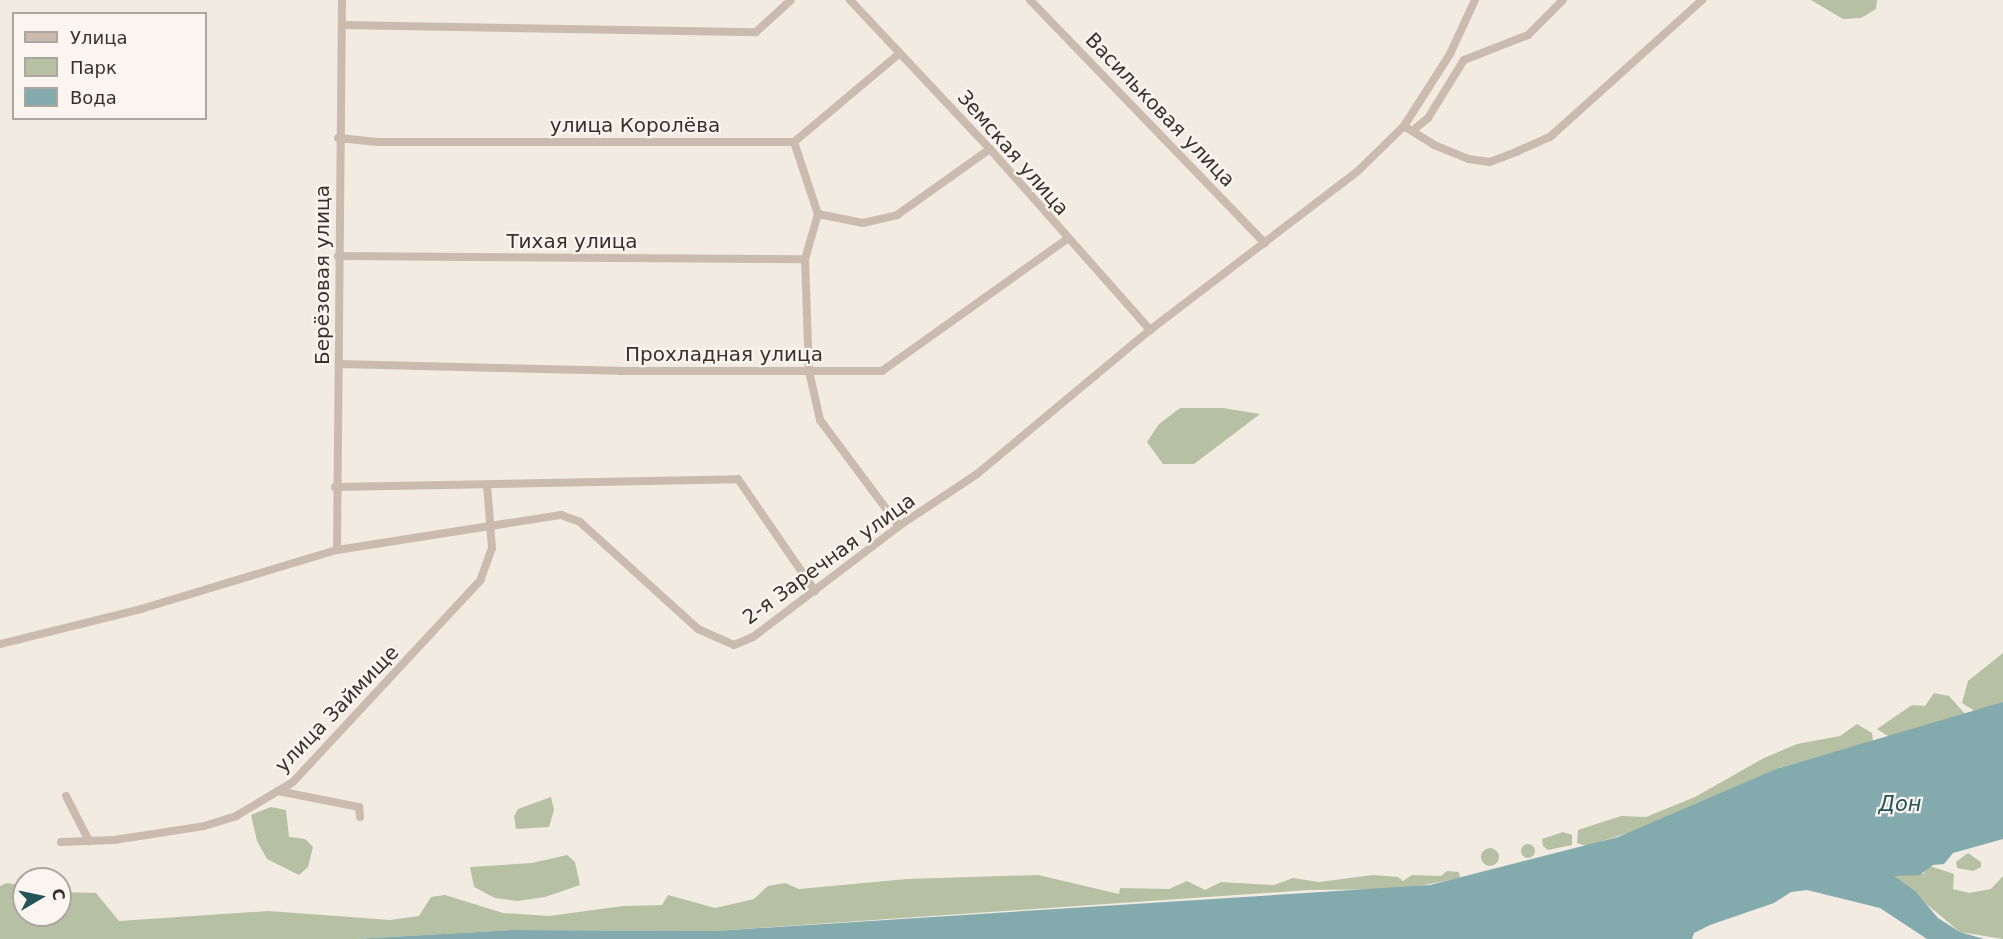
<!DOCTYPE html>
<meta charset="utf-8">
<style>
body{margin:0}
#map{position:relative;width:2003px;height:939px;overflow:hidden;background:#f2ebe2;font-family:"DejaVu Sans",sans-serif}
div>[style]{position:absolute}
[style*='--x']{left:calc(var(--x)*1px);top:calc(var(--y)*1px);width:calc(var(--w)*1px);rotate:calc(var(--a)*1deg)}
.green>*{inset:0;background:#b6c0a2}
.round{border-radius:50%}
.water>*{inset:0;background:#83aaad}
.minor>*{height:8px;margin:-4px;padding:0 4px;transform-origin:4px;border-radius:4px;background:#cabbae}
span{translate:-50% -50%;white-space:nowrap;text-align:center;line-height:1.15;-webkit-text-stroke:4.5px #faf5ee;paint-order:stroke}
.street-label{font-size:20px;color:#39302c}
.water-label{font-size:21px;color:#245358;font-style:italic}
.legend{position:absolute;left:12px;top:12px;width:195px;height:108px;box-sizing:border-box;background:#faf5ee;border:2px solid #ada6a0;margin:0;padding:8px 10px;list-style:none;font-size:18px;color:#39302c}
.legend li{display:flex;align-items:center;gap:12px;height:30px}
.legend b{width:30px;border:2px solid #ada6a0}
.north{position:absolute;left:12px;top:867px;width:60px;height:60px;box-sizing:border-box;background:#faf5ee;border:2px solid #ada6a0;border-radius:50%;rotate:81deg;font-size:16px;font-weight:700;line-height:24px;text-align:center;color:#39302c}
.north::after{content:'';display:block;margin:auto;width:21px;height:27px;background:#245358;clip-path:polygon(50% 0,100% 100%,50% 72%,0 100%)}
</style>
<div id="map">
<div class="green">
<div style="clip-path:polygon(1811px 0,1877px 0,1876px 9px,1861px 18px,1843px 19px)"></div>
<div style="clip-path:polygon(1180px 408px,1223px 408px,1260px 414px,1194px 464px,1163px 464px,1147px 442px,1159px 424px)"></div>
<div style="clip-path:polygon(2003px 653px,2003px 702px,1976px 712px,1962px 703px,1968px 681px)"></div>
<div style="clip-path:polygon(1934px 693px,1949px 696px,1967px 716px,1896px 741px,1877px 729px,1912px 705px,1925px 706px)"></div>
<div style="clip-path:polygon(1857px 724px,1872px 733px,1873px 741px,1779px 768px,1628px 833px,1586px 846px,1577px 843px,1578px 830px,1621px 816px,1646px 817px,1695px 797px,1764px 758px,1797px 744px,1840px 736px)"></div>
<div style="clip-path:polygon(551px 797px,554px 810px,549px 827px,516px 829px,514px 816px,518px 809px)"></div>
<div style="clip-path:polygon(271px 807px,286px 810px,289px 837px,305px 839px,313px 847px,308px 867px,299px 875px,267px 859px,257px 841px,251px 815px)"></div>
<div style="clip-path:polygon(1563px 832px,1572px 835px,1572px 845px,1548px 850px,1543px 846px,1542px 839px)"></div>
<div class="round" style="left:1521px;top:844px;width:14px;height:14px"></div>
<div class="round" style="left:1481px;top:848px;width:18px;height:18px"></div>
<div style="clip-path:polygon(1968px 853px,1981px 862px,1981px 867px,1973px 871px,1957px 868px,1956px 862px)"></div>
<div style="clip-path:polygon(567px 855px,575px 862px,580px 885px,545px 897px,517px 901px,495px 898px,474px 887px,470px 867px,532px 863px)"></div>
<div style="clip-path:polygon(1930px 866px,1954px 874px,1953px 889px,1969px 893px,1991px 889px,2003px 876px,2003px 939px,1960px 932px,1894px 877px,1899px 873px,1923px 874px)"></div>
<div style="clip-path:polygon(1447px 871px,1459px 872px,1460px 878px,1404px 889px,1309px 890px,713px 931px,513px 930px,354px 939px,0 939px,0 886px,7px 883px,24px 886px,24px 915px,60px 915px,60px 892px,96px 893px,119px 921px,269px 911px,390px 920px,419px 916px,431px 897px,445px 895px,503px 913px,549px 916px,623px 906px,662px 905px,668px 895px,715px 908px,754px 899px,768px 886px,785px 883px,799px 889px,907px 879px,1038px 875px,1119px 894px,1120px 888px,1169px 889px,1187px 881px,1205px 890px,1221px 882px,1274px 885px,1293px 878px,1319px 882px,1373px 875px,1398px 877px,1403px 881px,1412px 875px,1441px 876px)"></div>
</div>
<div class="water">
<div style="clip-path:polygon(2003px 702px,2003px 839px,1953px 853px,1944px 864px,1933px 865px,1920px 875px,1894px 876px,1915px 891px,1938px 918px,1960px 932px,1984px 939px,1927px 939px,1880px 908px,1807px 890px,1791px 892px,1774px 903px,1710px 925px,1694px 933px,1692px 939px,354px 939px,513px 930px,714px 931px,1430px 885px,1618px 837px,1776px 769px)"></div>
</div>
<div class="minor">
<div style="--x:850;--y:0;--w:204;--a:46.8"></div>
<div style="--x:990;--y:149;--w:242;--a:48.5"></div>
<div style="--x:1030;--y:0;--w:338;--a:46"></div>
<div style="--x:342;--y:25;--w:414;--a:1"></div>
<div style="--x:756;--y:32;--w:47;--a:-42.4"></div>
<div style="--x:1404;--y:126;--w:36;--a:32"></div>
<div style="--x:1434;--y:145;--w:37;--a:22"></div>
<div style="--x:1468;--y:159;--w:22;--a:8"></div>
<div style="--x:1490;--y:162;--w:30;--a:-21"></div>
<div style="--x:1518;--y:151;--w:35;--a:-24"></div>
<div style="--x:1550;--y:137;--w:205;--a:-42"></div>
<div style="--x:1412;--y:131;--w:21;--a:-39"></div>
<div style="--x:1428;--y:118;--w:68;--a:-58.2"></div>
<div style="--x:1464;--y:60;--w:69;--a:-21.3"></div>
<div style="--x:1528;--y:35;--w:49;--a:-45"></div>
<div style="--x:338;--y:138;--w:40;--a:5.7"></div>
<div style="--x:378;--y:142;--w:416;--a:0"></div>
<div style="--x:794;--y:142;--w:138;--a:-40"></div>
<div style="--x:794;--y:142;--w:76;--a:71.6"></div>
<div style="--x:818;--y:214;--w:47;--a:106.1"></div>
<div style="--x:805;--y:259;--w:112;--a:88"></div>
<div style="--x:809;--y:371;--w:50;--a:77.3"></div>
<div style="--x:820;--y:420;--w:132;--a:53.3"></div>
<div style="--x:818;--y:214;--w:46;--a:11.3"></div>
<div style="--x:863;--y:223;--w:35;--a:-13"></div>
<div style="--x:897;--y:215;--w:114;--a:-35.4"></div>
<div style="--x:338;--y:256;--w:467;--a:0.4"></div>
<div style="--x:339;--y:364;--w:281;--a:1.4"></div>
<div style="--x:620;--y:371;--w:262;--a:0"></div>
<div style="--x:882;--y:371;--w:227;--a:-35.5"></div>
<div style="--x:335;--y:487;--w:403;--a:-1.1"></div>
<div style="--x:738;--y:479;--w:136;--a:55.5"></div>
<div style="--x:337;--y:550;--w:550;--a:-89.48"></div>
<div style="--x:0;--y:644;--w:145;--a:-13.9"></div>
<div style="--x:141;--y:609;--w:205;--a:-16.8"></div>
<div style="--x:337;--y:550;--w:227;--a:-8.9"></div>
<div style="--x:561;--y:515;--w:20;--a:20"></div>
<div style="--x:580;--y:522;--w:159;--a:42.2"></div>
<div style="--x:698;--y:629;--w:39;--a:24"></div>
<div style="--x:734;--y:645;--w:21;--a:-23"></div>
<div style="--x:753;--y:637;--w:183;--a:-37.2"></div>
<div style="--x:899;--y:526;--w:94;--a:-33.7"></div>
<div style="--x:977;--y:474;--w:225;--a:-39.8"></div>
<div style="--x:1150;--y:330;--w:263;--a:-37.4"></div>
<div style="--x:1359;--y:170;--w:63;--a:-44.4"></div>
<div style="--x:1404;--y:126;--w:85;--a:-57.4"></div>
<div style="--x:1450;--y:54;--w:60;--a:-65.2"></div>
<div style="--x:278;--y:791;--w:83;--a:11.2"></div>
<div style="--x:359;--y:807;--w:10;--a:84"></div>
<div style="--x:66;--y:796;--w:51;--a:62.9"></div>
<div style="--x:61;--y:842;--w:53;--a:-2.2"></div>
<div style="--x:114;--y:840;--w:91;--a:-8.8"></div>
<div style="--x:204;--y:826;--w:34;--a:-17"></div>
<div style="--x:236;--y:816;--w:66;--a:-30.8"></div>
<div style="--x:293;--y:782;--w:275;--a:-47.1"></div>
<div style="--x:480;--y:581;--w:35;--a:-70"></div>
<div style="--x:492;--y:548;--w:63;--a:-94.5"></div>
</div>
<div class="street-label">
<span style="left:1160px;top:110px;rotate:46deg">Васильковая улица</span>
<span style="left:635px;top:125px">улица Королёва</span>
<span style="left:1013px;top:153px;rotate:49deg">Земская улица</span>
<span style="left:572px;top:241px">Тихая улица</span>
<span style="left:322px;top:275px;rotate:-90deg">Берёзовая улица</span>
<span style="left:724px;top:354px">Прохладная улица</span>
<span style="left:829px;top:559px;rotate:-36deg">2-я Заречная улица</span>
<span style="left:337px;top:709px;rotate:-46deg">улица Займище</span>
</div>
<div class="water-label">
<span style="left:1900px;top:804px">Дон</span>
</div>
<ul class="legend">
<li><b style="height:8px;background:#cabbae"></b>Улица</li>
<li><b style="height:16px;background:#b6c0a2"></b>Парк</li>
<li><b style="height:16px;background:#83aaad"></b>Вода</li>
</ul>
<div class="north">С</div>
</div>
